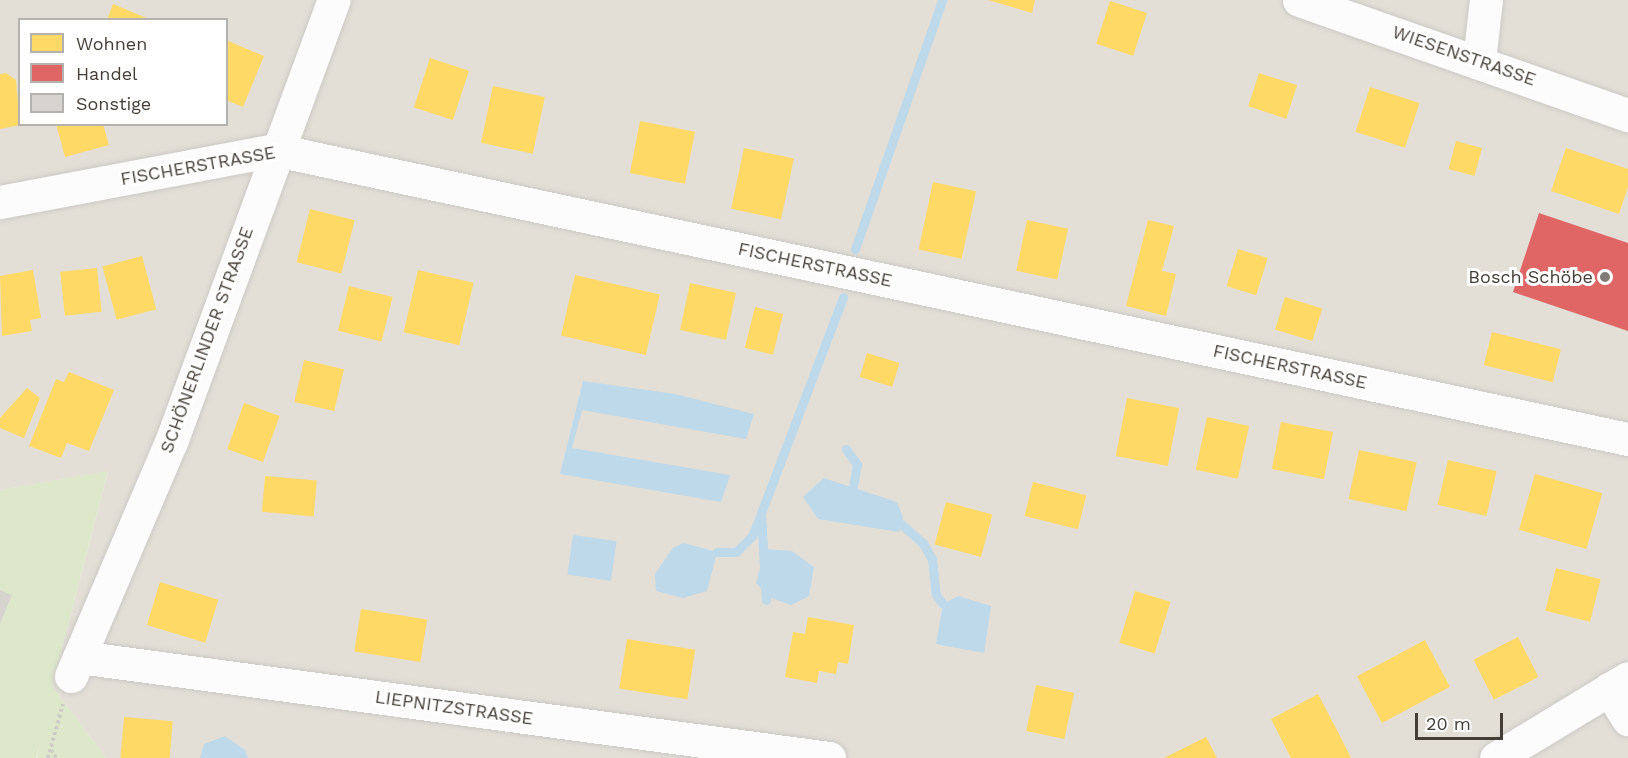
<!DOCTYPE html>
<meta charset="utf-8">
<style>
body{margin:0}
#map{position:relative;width:1628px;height:758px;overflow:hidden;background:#efede9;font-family:"Work Sans",sans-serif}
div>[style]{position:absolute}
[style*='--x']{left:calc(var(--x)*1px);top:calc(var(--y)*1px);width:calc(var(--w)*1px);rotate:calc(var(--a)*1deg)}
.residential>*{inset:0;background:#e3dfd7}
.green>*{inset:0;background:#dde8cb}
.water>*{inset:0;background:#bdd9ea;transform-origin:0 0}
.homes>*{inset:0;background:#ffd966;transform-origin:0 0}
.shops>*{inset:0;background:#e06666}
.stream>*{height:9px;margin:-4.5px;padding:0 4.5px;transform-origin:4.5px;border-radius:4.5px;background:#bdd9ea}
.building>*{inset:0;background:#d7d4d0}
.path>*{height:4px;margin-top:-2px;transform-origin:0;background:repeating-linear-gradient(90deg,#cdcbc7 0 3px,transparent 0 6px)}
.roads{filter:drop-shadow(0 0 2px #cbc9c5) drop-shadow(0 0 2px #cbc9c5)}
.street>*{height:33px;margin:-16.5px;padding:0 16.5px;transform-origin:16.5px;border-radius:16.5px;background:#fdfcfc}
.dots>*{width:16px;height:16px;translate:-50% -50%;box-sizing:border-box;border:3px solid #fff;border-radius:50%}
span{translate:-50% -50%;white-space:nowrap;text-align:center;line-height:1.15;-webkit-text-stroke:6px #fff;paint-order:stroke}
.street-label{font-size:18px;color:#443e36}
.poi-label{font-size:18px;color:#443e36}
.right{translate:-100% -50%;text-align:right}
.legend{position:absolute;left:18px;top:18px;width:210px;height:108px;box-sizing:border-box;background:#fff;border:2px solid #b4b2af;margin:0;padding:8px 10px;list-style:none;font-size:18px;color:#443e36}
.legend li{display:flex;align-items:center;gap:12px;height:30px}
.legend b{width:30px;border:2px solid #b4b2af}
.scale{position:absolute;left:1415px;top:713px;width:88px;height:27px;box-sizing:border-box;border:3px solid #443e36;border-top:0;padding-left:8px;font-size:18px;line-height:21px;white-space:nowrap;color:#443e36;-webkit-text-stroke:4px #fff;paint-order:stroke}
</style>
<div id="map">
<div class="residential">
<div style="clip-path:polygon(evenodd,0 0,1628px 0,1628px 758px,106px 758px,52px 686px,108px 472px,0 490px,0 0,20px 20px,226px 20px,226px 124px,20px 124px,20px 20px)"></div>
</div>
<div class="green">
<div style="clip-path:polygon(108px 471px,52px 686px,106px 758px,37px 758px,40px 741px,36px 758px,0 758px,0 490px)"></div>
</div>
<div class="water">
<div style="clip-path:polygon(583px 381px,675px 394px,754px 414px,746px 439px,582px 410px,572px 448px,730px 475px,721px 502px,560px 474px)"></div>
<div style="clip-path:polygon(824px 478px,897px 502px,903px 517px,899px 532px,818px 519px,803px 497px)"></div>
<div style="left:573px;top:535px;width:44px;height:40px;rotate:8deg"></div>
<div style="clip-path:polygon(683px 543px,717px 552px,707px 591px,683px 598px,656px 591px,655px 574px,673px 548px)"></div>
<div style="clip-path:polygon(765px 549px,792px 551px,814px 567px,809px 596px,791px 605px,771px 598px,756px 583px)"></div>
<div style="clip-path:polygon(958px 596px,991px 606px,984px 653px,936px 644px,943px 604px)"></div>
<div style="clip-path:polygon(225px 736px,245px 750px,248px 758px,200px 758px,204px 744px)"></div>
</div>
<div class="homes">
<div style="clip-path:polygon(988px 0,1035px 0,1032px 13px)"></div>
<div style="left:1110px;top:1px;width:39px;height:45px;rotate:18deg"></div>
<div style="clip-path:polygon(113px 4px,149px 19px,149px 20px,107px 20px)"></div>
<div style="clip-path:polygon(226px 40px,264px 56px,243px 107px,226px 100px)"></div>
<div style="left:430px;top:58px;width:41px;height:52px;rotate:18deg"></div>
<div style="clip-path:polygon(6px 73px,16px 80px,20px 125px,0 129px,0 74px)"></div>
<div style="left:1259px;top:73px;width:40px;height:35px;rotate:18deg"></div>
<div style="left:493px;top:86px;width:53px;height:58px;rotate:12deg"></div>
<div style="left:1370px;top:87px;width:52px;height:47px;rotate:18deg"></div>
<div style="left:640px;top:121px;width:56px;height:53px;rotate:11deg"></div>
<div style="clip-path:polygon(56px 124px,103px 124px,109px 145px,65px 157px)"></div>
<div style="left:1456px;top:141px;width:27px;height:29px;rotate:15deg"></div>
<div style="left:744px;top:148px;width:51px;height:62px;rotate:12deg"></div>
<div style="clip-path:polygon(1566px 148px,1628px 169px,1628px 187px,1619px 214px,1551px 191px)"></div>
<div style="left:933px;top:182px;width:44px;height:69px;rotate:12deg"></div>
<div style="left:310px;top:209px;width:46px;height:55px;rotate:14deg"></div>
<div style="left:1027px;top:220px;width:42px;height:52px;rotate:12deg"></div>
<div style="clip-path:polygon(1148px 220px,1174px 226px,1162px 271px,1176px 274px,1166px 316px,1126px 306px)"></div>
<div style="left:1238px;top:249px;width:31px;height:39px;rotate:17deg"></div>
<div style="left:142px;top:256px;width:55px;height:41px;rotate:75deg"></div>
<div style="left:97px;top:268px;width:44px;height:37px;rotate:84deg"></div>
<div style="clip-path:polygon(33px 270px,41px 318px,30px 320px,32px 331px,2px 336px,0 276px)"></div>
<div style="left:418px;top:270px;width:57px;height:64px;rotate:13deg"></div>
<div style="left:575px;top:275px;width:87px;height:62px;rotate:13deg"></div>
<div style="left:690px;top:283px;width:47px;height:48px;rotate:12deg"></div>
<div style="left:349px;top:286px;width:45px;height:46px;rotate:14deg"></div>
<div style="left:1285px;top:297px;width:39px;height:34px;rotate:17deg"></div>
<div style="left:755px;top:307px;width:29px;height:42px;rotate:14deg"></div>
<div style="left:1492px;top:332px;width:71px;height:34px;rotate:14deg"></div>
<div style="left:867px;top:353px;width:34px;height:25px;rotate:17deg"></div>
<div style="left:304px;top:360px;width:41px;height:43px;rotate:13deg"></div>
<div style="clip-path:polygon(69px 372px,114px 390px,89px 451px,67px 443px,61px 458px,29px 446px,56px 379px,64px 382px)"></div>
<div style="clip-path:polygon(27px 388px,40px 398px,24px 438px,0 428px,0 418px)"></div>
<div style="left:1127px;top:398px;width:53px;height:59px;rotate:11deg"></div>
<div style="left:244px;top:403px;width:38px;height:49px;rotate:20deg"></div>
<div style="left:1207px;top:417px;width:43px;height:54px;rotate:12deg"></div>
<div style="left:1281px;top:422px;width:53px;height:48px;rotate:11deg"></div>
<div style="left:1359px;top:450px;width:59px;height:50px;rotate:12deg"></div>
<div style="left:1448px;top:460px;width:50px;height:46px;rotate:13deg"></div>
<div style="left:1535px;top:474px;width:70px;height:58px;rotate:16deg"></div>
<div style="left:265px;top:476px;width:52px;height:36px;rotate:5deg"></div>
<div style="left:1033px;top:482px;width:55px;height:35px;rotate:14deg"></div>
<div style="left:946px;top:502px;width:48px;height:44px;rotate:15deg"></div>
<div style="left:1556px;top:568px;width:46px;height:44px;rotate:14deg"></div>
<div style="left:160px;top:582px;width:61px;height:45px;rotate:17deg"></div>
<div style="left:1135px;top:591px;width:37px;height:54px;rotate:17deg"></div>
<div style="left:361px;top:609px;width:67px;height:43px;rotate:9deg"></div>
<div style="clip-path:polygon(808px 617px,854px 625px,848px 664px,838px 662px,836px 674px,819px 671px,817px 683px,785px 677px,793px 632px,805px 634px)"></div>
<div style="left:1518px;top:637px;width:45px;height:50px;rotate:63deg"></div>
<div style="left:627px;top:639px;width:69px;height:50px;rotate:9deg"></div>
<div style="left:1425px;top:640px;width:53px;height:77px;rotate:62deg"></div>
<div style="left:1036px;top:685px;width:39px;height:47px;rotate:12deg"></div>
<div style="clip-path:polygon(1318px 694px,1339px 734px,1351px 758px,1291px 758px,1271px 719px)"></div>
<div style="left:124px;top:717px;width:49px;height:41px;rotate:5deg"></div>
<div style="clip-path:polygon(1206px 737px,1217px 758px,1164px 758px)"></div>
</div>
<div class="shops">
<div style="clip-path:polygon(1539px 213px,1628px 243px,1628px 331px,1513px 292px)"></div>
</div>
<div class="stream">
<div style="--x:855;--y:249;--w:264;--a:-70.7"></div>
<div style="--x:846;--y:449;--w:19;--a:54"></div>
<div style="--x:857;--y:464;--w:23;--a:100"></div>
<div style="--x:901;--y:524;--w:29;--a:41"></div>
<div style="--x:923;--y:543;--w:18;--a:61"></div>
<div style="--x:932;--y:559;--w:36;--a:84"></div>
<div style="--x:936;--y:595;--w:11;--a:52"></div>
<div style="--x:717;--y:552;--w:19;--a:0"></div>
<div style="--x:736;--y:552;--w:23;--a:-45"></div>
<div style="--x:752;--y:536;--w:22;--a:-68"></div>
<div style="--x:764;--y:568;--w:55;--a:-93.1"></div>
<div style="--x:761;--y:513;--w:231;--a:-69.2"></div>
<div style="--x:765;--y:581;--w:19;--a:87"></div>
</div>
<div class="building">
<div style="clip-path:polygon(0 590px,12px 595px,0 624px)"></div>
</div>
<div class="path">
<div style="--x:51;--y:750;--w:9;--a:58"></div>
<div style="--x:48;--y:758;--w:56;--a:-74.5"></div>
</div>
<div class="roads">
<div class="street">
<div style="--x:1299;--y:0;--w:349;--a:19.3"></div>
<div style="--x:1479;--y:61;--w:61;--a:-83.5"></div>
<div style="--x:0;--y:202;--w:281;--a:-10.7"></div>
<div style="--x:276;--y:150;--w:1383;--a:12.07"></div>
<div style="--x:79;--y:657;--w:757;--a:7.67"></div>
<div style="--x:71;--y:676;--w:254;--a:-66.9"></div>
<div style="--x:171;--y:442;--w:471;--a:-69.8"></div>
<div style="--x:1609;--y:689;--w:36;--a:58"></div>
<div style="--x:1496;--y:758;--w:154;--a:-31.2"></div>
</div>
</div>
<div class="dots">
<div style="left:1605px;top:277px;background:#807b75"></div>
</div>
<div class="street-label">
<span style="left:1464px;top:56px;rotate:19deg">WIESENSTRASSE</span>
<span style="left:198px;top:166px;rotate:-10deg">FISCHERSTRASSE</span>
<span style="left:815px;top:265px;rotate:12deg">FISCHERSTRASSE</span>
<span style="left:207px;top:340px;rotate:-70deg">SCHÖNERLINDER STRASSE</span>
<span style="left:1290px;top:367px;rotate:12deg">FISCHERSTRASSE</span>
<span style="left:454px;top:708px;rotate:8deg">LIEPNITZSTRASSE</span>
</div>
<div class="poi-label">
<span class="right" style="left:1593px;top:277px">Bosch Schöbe</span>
</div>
<ul class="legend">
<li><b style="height:16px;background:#ffd966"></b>Wohnen</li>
<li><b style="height:16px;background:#e06666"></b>Handel</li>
<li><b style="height:16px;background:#d7d4d0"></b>Sonstige</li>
</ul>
<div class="scale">20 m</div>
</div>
